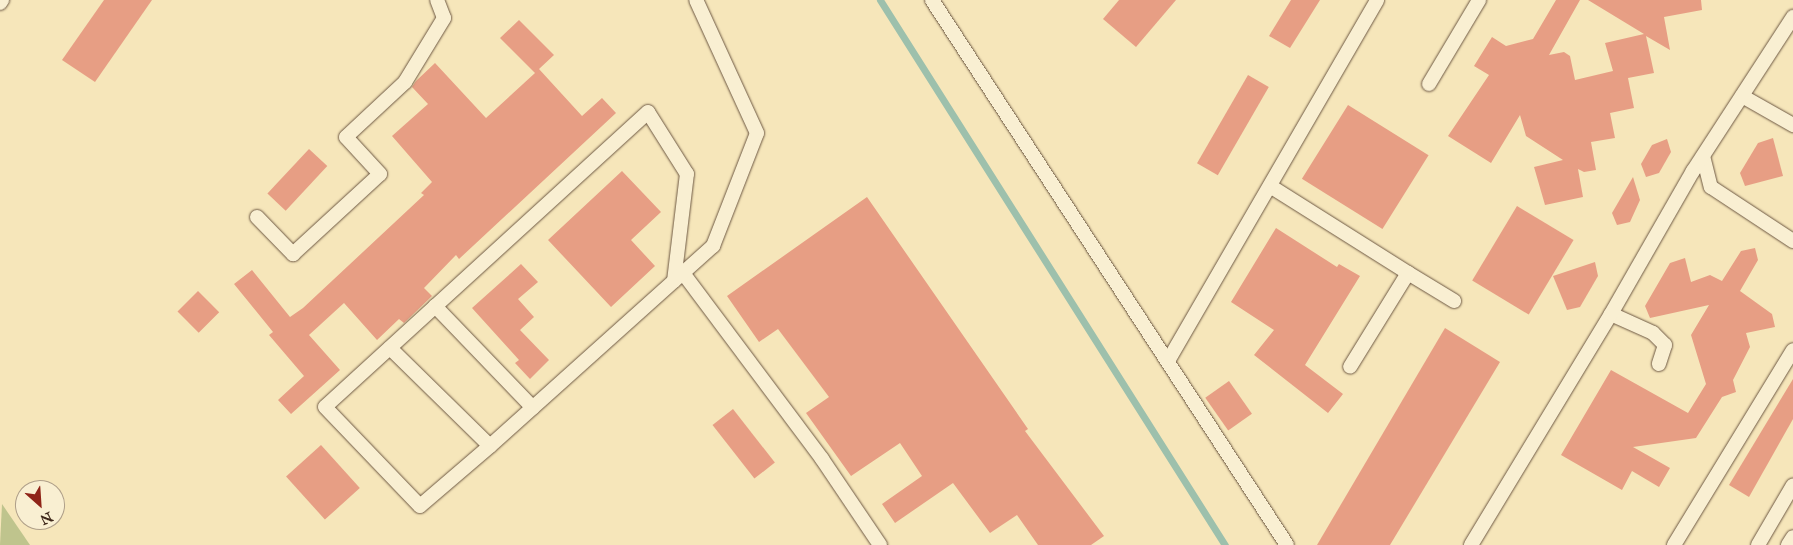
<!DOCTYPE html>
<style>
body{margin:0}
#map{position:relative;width:1793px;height:545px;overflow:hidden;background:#f6e6ba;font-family:"IM FELL Great Primer",serif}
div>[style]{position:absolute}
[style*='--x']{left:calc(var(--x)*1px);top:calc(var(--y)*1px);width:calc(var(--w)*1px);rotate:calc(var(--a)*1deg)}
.green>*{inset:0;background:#bfc48d}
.stream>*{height:7px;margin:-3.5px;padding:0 3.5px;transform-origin:3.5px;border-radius:3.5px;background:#9dc0ac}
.building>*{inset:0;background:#e79e84;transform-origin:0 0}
.roads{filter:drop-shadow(0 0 1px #6d5843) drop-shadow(0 0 1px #6d5843)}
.service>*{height:14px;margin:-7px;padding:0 7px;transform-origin:7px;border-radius:7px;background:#f9efd2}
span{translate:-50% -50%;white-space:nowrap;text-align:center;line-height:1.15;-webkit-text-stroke:4px #f9efd2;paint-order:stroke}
.north{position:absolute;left:15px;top:480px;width:50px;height:50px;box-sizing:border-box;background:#f9efd2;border:1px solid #af9f89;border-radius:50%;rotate:154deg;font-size:14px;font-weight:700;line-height:20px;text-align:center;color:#3f281b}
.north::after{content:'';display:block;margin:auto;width:18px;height:22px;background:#8f2418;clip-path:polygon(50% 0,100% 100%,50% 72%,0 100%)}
</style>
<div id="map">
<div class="green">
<div style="clip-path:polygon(2px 504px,30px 545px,0 545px)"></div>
</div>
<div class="stream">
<div style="--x:880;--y:0;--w:645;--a:57.67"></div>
</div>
<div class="building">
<div style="clip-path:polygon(104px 0,152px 0,95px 82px,62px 60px)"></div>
<div style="clip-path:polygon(1119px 0,1176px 0,1136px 47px,1103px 19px)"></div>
<div style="clip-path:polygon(1291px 0,1320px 0,1290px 48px,1269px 36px)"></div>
<div style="clip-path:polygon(1556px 0,1580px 0,1549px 55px,1564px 52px,1570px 56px,1575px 80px,1613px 71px,1605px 43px,1644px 34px,1588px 0,1701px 0,1702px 10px,1664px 17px,1670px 50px,1646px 36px,1654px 73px,1628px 78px,1634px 108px,1610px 113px,1615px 138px,1591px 142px,1596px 170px,1584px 172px,1578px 169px,1583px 197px,1545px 205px,1534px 167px,1563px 160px,1526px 136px,1520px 115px,1491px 163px,1448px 136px,1489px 75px,1474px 66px,1492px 37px,1506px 46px,1533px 39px)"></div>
<div style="clip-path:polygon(519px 20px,554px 55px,539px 69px,582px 116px,602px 98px,616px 113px,459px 259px,456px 255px,424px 288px,432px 296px,404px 323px,399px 319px,377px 340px,344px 303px,309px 335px,340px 370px,291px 414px,278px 400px,304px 376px,269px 335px,273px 332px,234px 284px,252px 270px,290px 317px,303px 308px,424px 195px,421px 193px,432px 182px,392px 136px,428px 104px,412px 87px,416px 81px,435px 63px,486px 118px,535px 73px,500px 38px)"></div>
<div style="left:1248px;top:75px;width:24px;height:102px;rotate:30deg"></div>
<div style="left:1348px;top:105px;width:95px;height:87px;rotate:32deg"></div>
<div style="clip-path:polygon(1773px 138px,1783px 176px,1745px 186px,1740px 173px,1758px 143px)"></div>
<div style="clip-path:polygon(1667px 139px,1671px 152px,1659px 173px,1646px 177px,1641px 164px,1652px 145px)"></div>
<div style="left:309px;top:149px;width:25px;height:61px;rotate:43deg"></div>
<div style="clip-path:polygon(622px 171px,661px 212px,631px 240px,655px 266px,611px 307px,548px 240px)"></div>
<div style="clip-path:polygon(1633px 177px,1640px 200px,1630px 222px,1617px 225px,1612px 213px)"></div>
<div style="clip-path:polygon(867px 197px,1028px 429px,1025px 431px,1104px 536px,1091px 545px,1038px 545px,1017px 515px,990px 533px,953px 483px,895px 523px,882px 504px,922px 476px,900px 443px,851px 476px,806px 413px,829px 397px,778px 329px,759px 342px,727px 296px)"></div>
<div style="left:1517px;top:206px;width:66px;height:87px;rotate:31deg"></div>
<div style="clip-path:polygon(1276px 228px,1337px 267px,1339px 264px,1360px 276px,1305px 365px,1343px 394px,1328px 413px,1254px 355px,1274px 330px,1231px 302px)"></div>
<div style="clip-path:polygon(1755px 248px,1758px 260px,1740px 291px,1772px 314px,1775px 327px,1746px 333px,1750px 347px,1733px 380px,1736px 392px,1722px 397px,1696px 438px,1633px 447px,1670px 468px,1659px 487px,1632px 471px,1622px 490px,1561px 455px,1611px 370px,1688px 413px,1706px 384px,1691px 335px,1709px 305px,1650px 318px,1645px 306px,1670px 263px,1685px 258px,1691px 282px,1710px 275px,1722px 281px,1741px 251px)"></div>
<div style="clip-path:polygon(1595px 262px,1598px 276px,1580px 307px,1567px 310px,1553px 276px)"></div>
<div style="clip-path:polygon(521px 264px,538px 282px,518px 299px,534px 317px,520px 330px,549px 360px,530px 379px,515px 363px,519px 360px,472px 308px)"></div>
<div style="left:198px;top:291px;width:30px;height:29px;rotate:45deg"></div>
<div style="clip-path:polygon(1445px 328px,1500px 362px,1390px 545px,1317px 545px)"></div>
<div style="clip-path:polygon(1793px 379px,1793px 419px,1749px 497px,1729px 485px)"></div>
<div style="left:1229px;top:381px;width:40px;height:29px;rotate:55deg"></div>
<div style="left:733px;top:409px;width:68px;height:26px;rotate:52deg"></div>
<div style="left:321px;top:445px;width:58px;height:47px;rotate:48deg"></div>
</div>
<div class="roads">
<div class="service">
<div style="--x:932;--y:0;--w:650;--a:56.92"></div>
<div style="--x:0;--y:3;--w:4;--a:-56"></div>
<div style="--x:1429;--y:84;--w:98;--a:-59.2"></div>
<div style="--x:1742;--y:96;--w:59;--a:29.6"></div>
<div style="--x:1703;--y:156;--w:32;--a:76"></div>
<div style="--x:1711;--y:187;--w:98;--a:33.4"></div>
<div style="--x:1270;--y:186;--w:163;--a:32.2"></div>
<div style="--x:1408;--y:273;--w:110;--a:121.7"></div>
<div style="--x:257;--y:217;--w:52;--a:45.8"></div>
<div style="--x:293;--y:254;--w:118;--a:-42.6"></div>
<div style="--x:380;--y:174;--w:50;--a:-132.6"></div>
<div style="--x:346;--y:137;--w:81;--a:-43"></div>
<div style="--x:405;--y:82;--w:75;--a:-58.6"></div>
<div style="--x:444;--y:18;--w:19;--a:-111"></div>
<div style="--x:683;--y:273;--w:232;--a:53.2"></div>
<div style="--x:822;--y:459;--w:104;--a:56"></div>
<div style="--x:1408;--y:273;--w:54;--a:31.3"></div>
<div style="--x:674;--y:281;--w:108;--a:-83.1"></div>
<div style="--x:687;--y:174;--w:73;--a:-122.2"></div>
<div style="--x:648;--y:112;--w:437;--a:137.6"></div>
<div style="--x:325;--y:407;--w:137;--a:46.2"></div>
<div style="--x:420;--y:506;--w:92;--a:-40.6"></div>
<div style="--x:490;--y:446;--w:300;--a:-41.9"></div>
<div style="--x:713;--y:246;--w:121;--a:-68.7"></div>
<div style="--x:757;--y:133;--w:146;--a:-114.6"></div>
<div style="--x:435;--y:306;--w:141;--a:46.1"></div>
<div style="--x:1611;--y:314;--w:46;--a:24.3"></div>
<div style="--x:1653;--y:333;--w:17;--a:45"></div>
<div style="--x:1665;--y:345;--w:20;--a:108"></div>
<div style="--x:390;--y:348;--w:140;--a:44.4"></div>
<div style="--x:1168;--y:361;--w:417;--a:-59.9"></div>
<div style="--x:1471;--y:545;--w:270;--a:-58.8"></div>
<div style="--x:1611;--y:314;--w:165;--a:-60.2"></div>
<div style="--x:1693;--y:171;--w:184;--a:-57"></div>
<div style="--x:1674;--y:545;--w:228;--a:-58.6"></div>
<div style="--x:1758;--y:545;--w:69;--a:-59.7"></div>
<div style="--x:1788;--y:545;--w:9;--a:-58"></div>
</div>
</div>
<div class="north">N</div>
</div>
